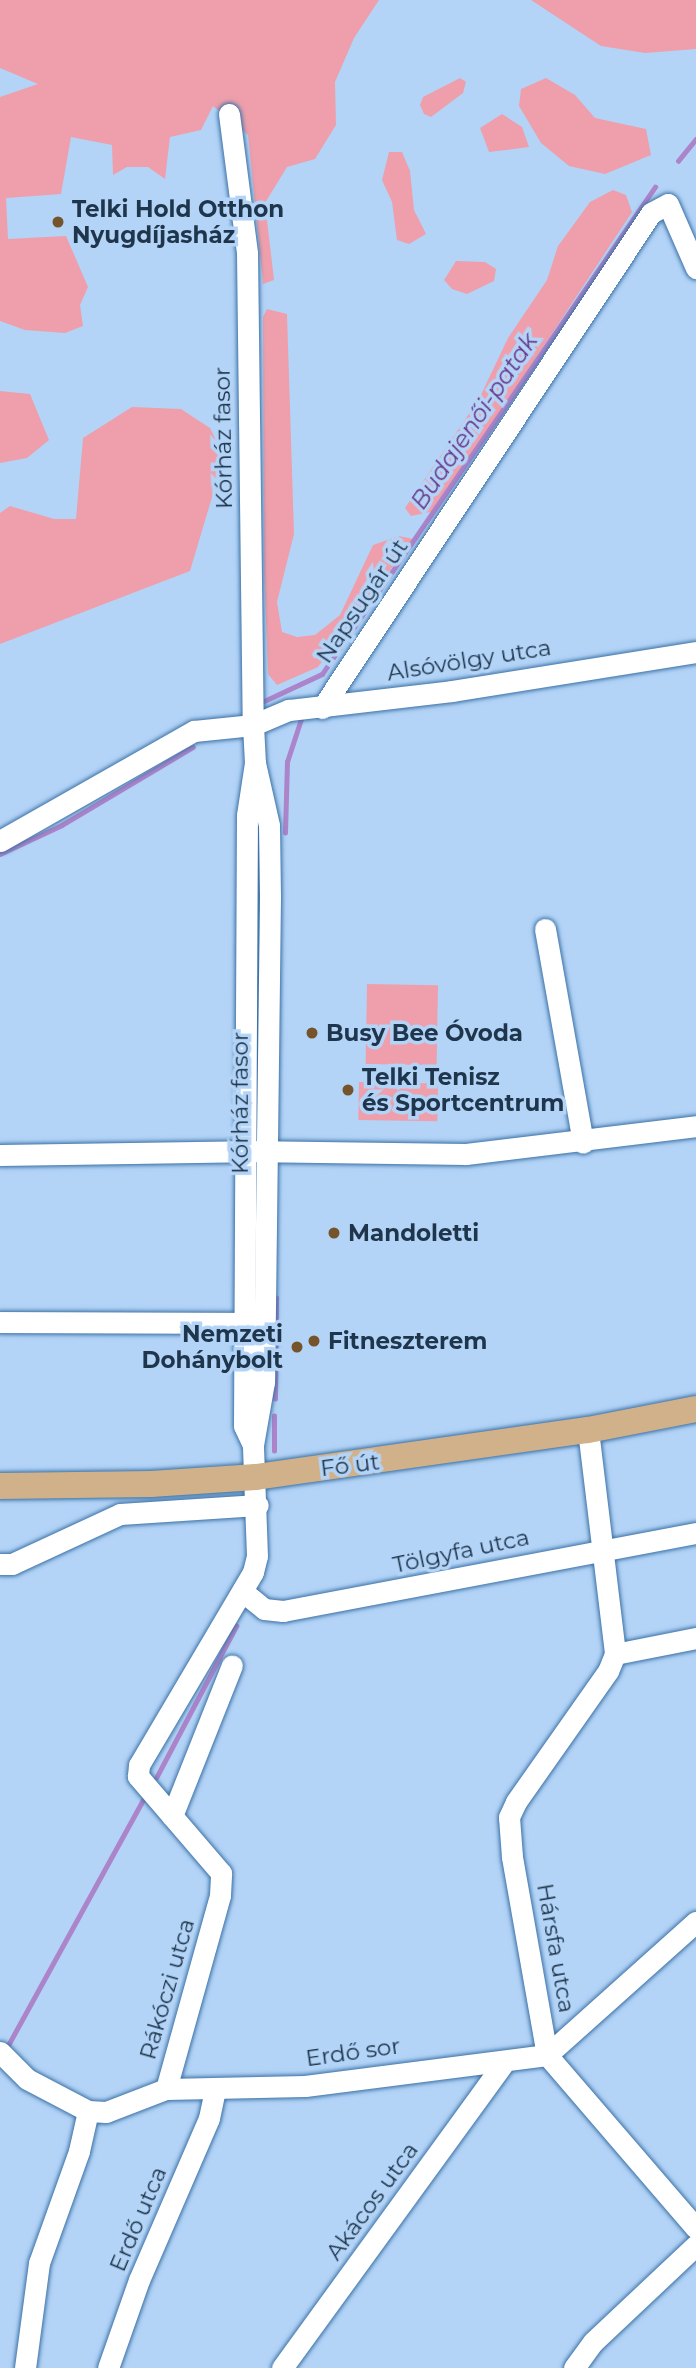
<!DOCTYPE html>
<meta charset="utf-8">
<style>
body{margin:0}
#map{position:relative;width:696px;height:2368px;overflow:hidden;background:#b3d4f7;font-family:Montserrat,sans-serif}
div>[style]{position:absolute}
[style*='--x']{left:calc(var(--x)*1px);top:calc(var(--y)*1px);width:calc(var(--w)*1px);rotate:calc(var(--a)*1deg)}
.green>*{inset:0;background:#ee9fab;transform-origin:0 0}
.stream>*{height:4.5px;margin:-2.25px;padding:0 2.25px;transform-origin:2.25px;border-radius:2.25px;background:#ab84ca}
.roads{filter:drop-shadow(0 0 2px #3b71a6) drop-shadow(0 0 2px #3b71a6)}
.minor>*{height:21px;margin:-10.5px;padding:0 10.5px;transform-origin:10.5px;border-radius:10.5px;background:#fff}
.major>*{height:26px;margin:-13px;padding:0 13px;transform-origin:13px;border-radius:13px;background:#d1b189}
.dots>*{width:19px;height:19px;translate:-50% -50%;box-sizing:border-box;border:4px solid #b3d4f7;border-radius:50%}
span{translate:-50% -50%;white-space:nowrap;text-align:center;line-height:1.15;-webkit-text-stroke:7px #b3d4f7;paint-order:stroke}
.poi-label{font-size:23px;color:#1e354c;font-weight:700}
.left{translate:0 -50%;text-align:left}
.right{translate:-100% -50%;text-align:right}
.street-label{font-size:23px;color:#1e354c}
.water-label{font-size:24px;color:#69378a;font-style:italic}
</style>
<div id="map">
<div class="green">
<div style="clip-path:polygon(0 0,379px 0,354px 38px,335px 82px,336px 125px,315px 159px,287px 167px,265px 203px,274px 280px,263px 284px,248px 135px,213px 106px,201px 130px,170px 137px,165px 179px,148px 167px,127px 167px,113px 175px,112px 145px,71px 137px,61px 194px,6px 198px,8px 239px,66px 236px,88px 287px,80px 305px,83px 326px,65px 333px,25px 330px,0 321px,0 97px,38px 84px,0 68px)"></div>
<div style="clip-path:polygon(531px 0,696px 0,696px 49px,645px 53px,601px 46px)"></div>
<div style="clip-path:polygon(460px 78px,466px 82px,463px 93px,431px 117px,424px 114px,420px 105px,423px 97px)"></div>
<div style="clip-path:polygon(546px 78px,575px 95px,595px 118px,646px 129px,651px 155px,605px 174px,569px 166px,541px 143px,519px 106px,521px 89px)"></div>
<div style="clip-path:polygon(502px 114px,522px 127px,529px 147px,489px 152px,480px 128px)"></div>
<div style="clip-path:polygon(389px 152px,402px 152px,410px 171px,414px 210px,426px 234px,409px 244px,397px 240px,392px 202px,382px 180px)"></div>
<div style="clip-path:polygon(613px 190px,626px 195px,632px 212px,435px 511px,411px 516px,405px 508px,479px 399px,508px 338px,547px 280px,558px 246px,590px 202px)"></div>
<div style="clip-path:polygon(456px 261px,485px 262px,496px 269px,494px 281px,467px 294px,452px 289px,444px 280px)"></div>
<div style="clip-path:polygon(267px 309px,287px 314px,294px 534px,277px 602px,282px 632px,297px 637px,315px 635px,340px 615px,373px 545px,399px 536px,413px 539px,318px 667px,277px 685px,268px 674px,264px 570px,263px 317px)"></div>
<div style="clip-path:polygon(0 391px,30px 394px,49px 440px,27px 458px,0 463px)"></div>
<div style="clip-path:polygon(132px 407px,181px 409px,210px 428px,224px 457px,190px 571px,0 644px,0 513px,10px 506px,54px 519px,76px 519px,83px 438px)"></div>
<div style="left:367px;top:984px;width:71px;height:80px;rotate:1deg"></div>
<div style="left:359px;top:1082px;width:79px;height:38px;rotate:1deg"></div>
</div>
<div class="stream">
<div style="--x:678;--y:161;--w:28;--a:-51"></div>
<div style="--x:262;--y:702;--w:66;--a:-25"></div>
<div style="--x:322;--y:674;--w:590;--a:-55.64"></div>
<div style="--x:285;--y:833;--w:71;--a:-88.4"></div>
<div style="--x:287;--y:762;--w:48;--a:-71.9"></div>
<div style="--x:0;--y:854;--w:68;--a:-25.1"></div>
<div style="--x:62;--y:825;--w:152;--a:-30.8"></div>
<div style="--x:275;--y:1399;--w:101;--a:-89.4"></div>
<div style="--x:274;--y:1451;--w:35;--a:-90"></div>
<div style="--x:156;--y:1778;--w:172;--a:-62.2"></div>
<div style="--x:6;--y:2049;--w:289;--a:-61.2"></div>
</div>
<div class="roads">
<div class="minor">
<div style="--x:229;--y:114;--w:140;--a:82.6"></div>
<div style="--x:247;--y:253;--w:472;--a:89.3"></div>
<div style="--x:253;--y:725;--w:38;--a:87"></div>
<div style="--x:255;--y:763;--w:64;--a:77.3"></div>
<div style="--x:269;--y:825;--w:72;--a:89.2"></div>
<div style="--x:270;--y:897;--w:485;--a:90.7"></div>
<div style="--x:264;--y:1382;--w:64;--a:99.9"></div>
<div style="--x:322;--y:708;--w:594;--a:-56.39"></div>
<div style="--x:651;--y:213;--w:19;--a:-28"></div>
<div style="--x:668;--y:204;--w:70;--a:66.4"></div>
<div style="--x:0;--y:841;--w:223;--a:-29.6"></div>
<div style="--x:194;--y:731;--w:59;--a:-5.8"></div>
<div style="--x:253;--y:725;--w:39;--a:-23"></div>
<div style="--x:289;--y:710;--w:164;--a:-6.6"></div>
<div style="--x:452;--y:691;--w:247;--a:-9.1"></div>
<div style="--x:545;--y:929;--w:217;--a:79.9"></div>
<div style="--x:0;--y:1155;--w:245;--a:-0.9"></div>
<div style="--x:245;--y:1151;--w:221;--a:0.8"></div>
<div style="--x:466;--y:1154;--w:232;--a:-6.9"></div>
<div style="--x:0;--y:1322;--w:260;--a:0.2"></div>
<div style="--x:588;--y:1430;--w:226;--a:83.1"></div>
<div style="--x:615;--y:1654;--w:18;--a:112"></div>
<div style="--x:608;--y:1671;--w:160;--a:125.1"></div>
<div style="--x:516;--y:1802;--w:17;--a:115"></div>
<div style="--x:509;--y:1817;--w:40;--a:85.7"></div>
<div style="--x:512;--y:1857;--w:201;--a:80"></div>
<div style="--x:547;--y:2055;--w:228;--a:49.3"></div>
<div style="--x:0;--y:1564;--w:12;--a:0"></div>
<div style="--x:12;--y:1564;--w:119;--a:-24.8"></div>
<div style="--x:120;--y:1514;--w:138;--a:-3.7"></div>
<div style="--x:242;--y:1591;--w:28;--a:39"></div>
<div style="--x:264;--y:1609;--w:19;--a:6"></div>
<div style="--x:283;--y:1611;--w:420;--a:-10.7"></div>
<div style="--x:615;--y:1654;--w:83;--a:-11.2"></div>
<div style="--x:172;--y:1816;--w:162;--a:-68.3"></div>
<div style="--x:0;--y:2052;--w:38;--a:45"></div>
<div style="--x:27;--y:2079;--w:69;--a:27.7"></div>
<div style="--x:88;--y:2111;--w:18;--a:3"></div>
<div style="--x:106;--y:2112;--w:64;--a:-21"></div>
<div style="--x:166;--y:2089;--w:201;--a:-74.4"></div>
<div style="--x:220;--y:1895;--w:22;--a:-87"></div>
<div style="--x:221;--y:1873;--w:128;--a:-130.6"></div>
<div style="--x:138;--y:1776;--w:11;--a:-85"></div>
<div style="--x:139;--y:1765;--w:224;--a:-59.4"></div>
<div style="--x:253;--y:1572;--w:16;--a:-76"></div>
<div style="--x:257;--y:1556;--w:111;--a:-92.1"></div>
<div style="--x:253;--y:1445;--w:21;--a:-115"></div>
<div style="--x:244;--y:1426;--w:611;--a:-89.72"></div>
<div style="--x:247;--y:815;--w:53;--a:-81.3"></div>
<div style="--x:547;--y:2055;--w:200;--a:-41.8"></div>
<div style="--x:166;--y:2089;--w:139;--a:-1.2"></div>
<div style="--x:305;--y:2086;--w:244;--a:-7.3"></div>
<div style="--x:25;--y:2368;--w:106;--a:-82.4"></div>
<div style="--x:39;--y:2263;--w:119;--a:-70.3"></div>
<div style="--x:79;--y:2151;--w:41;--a:-77.3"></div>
<div style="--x:108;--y:2368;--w:93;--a:-70.6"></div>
<div style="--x:139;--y:2280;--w:176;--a:-66.6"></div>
<div style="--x:209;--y:2118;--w:29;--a:-78"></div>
<div style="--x:282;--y:2368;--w:376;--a:-54"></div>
<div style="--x:574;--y:2368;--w:32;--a:-54"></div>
<div style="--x:593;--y:2342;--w:141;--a:-43.3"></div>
</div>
<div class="major">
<div style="--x:0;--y:1486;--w:151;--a:-0.8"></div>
<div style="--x:151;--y:1484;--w:105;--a:-3.8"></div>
<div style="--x:256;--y:1477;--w:335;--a:-8.1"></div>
<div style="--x:588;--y:1430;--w:110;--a:-11"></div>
</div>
</div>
<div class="dots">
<div style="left:58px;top:222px;background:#75542b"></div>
<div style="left:312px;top:1033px;background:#75542b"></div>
<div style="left:348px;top:1090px;background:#75542b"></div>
<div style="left:334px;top:1233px;background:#75542b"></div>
<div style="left:314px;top:1341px;background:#75542b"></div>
<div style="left:297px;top:1347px;background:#75542b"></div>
</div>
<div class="poi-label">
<span class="left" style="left:72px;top:222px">Telki Hold Otthon<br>Nyugdíjasház</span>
<span class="left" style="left:326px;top:1033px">Busy Bee Óvoda</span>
<span class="left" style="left:362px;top:1090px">Telki Tenisz<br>és Sportcentrum</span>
<span class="left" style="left:348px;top:1233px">Mandoletti</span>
<span class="right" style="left:283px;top:1347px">Nemzeti<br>Dohánybolt</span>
<span class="left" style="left:328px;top:1341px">Fitneszterem</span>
</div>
<div class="street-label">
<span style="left:223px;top:438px;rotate:-91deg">Kórház fasor</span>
<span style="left:362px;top:601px;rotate:-56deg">Napsugár út</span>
<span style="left:469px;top:660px;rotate:-9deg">Alsóvölgy utca</span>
<span style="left:240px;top:1103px;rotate:-90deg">Kórház fasor</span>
<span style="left:350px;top:1465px;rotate:-7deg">Fő út</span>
<span style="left:461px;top:1551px;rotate:-12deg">Tölgyfa utca</span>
<span style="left:556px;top:1948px;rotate:80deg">Hársfa utca</span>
<span style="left:167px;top:1989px;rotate:-74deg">Rákóczi utca</span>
<span style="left:353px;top:2052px;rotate:-8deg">Erdő sor</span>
<span style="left:372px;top:2201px;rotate:-54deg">Akácos utca</span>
<span style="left:138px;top:2219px;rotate:-67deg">Erdő utca</span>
</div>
<div class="water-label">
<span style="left:474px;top:421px;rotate:-56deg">Budajenői-patak</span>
</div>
</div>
